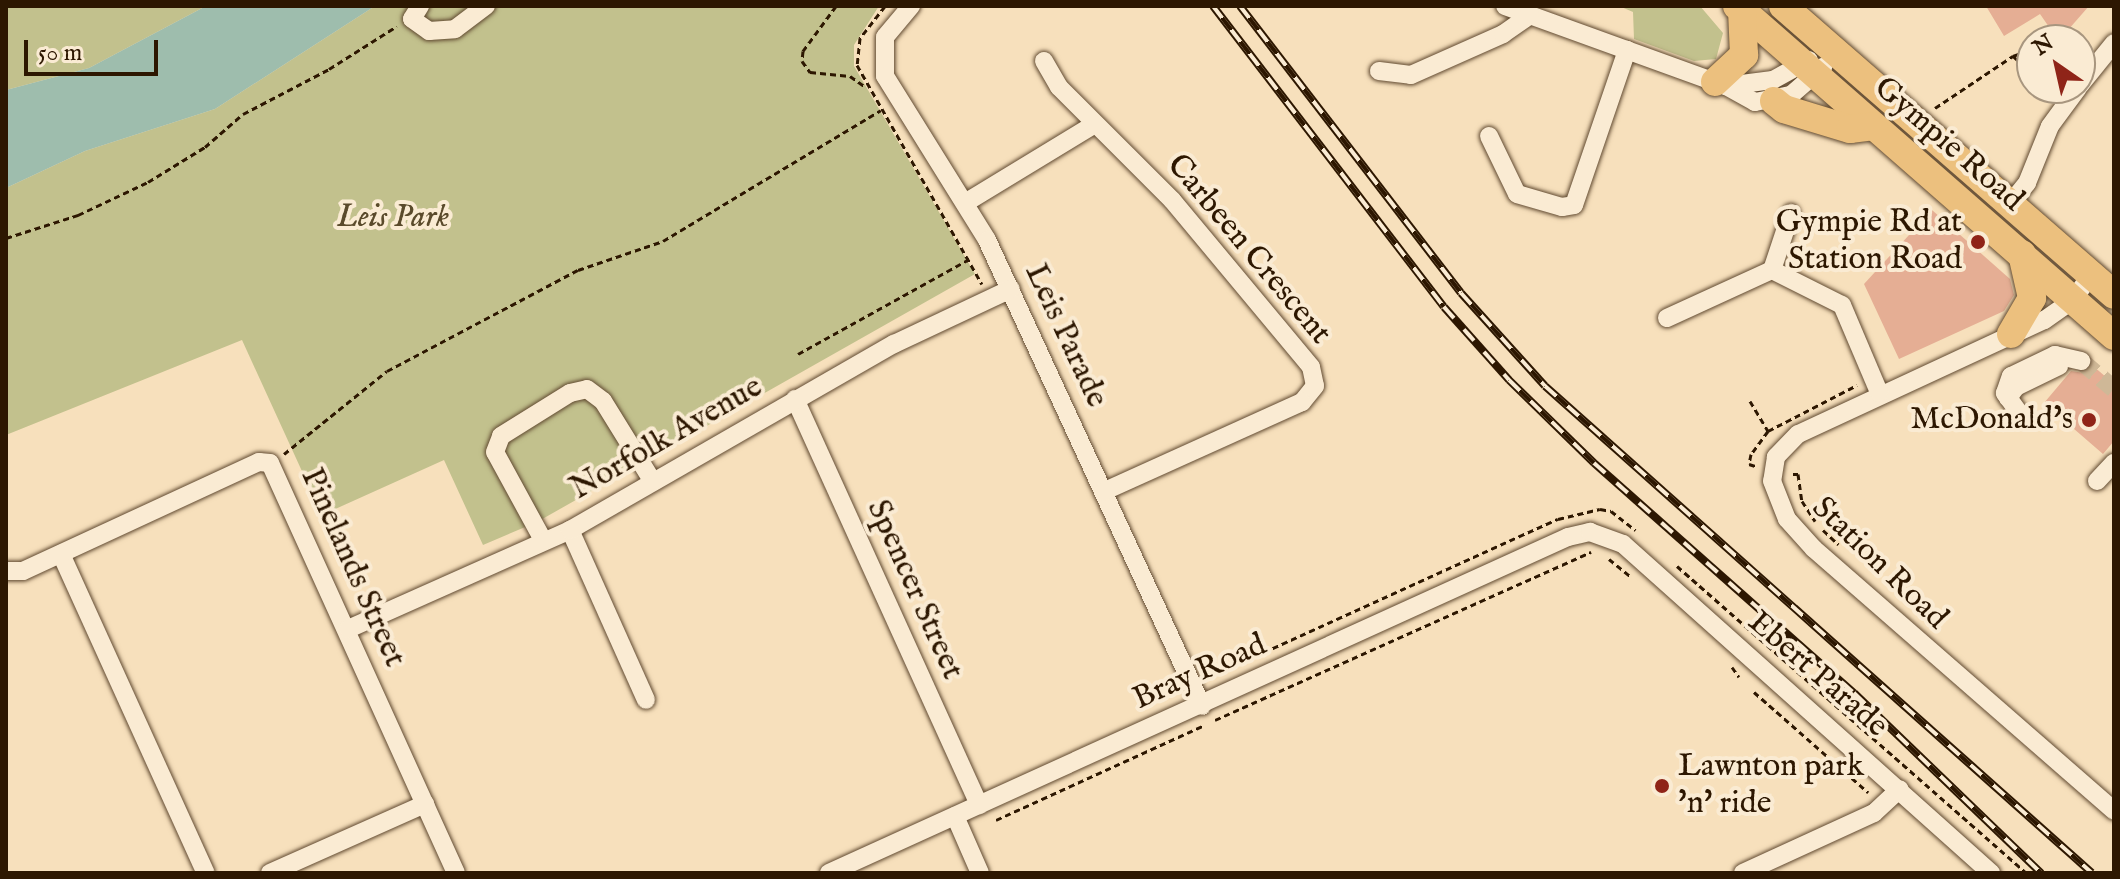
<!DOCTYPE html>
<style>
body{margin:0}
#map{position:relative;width:2120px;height:879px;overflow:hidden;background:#f7e0bc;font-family:"IM FELL English",serif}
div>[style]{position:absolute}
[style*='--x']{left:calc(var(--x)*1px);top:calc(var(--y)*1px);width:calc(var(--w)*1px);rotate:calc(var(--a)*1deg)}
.green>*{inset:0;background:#c2c18d}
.water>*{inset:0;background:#9ebdad}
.building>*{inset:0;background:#e5ae94}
.minor-tunnel>*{height:18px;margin-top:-9px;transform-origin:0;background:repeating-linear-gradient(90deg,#cfb897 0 18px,transparent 0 27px)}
.path>*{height:3px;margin-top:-1.5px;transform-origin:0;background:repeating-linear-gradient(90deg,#2d1701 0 6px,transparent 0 10px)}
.roads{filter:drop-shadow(0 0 2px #604930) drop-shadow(0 0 2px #604930)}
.minor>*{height:18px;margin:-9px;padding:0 9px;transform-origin:9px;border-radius:9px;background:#faebd3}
.highway>*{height:28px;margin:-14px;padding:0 14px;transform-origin:14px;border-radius:14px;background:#ecc07e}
.rail>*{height:8px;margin-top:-4px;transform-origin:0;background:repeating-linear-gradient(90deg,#faebd3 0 15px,#2d1701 0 30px);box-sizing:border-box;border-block:2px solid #2d1701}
.dots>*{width:22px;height:22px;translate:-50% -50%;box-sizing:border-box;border:4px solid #faebd3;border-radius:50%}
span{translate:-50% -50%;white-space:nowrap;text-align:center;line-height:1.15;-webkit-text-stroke:8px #faebd3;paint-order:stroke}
.street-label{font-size:32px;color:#2d1701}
.park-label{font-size:32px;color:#5a4a2b;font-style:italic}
.poi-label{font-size:32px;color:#2d1701}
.right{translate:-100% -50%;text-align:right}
.left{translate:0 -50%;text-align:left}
.frame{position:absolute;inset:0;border:8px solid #2d1701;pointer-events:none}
.north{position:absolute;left:2016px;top:24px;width:80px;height:80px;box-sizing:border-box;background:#faebd3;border:2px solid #a8967f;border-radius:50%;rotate:326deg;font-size:22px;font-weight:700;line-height:32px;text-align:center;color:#2d1701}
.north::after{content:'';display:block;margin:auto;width:28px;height:36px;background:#8f2418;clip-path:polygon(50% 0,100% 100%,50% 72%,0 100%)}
.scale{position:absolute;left:24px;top:40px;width:134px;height:36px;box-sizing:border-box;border:4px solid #2d1701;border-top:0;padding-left:10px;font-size:24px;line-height:28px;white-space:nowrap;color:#2d1701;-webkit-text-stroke:6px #faebd3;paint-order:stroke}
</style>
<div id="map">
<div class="green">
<div style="clip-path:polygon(6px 6px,206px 6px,89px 68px,6px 90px)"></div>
<div style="clip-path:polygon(375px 6px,879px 6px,854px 45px,854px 66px,975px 274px,537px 522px,483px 545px,444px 460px,322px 515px,242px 340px,6px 435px,6px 188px,85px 151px,215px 109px)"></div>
<div style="clip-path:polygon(1619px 6px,1700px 6px,1723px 33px,1716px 59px,1694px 61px,1634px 39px,1633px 12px)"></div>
</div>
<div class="water">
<div style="clip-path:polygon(206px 6px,375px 6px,215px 109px,85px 151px,6px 188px,6px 90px,89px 68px)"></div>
</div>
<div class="building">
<div style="clip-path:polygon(1986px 6px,2089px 6px,2068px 30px,2074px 40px,2058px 40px,2040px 14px,2004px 36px)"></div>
<div style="clip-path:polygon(1932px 210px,2010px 279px,2014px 295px,2004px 311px,1899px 359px,1864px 284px)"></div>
<div style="clip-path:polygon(2092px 365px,2114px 384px,2114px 441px,2103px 454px,2044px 403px,2071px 371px,2084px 373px)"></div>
</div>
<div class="minor-tunnel">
<div style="--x:2081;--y:361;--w:43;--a:40.3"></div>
</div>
<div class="path">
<div style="--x:836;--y:6;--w:56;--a:126.3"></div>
<div style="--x:803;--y:51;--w:10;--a:96"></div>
<div style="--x:802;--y:61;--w:14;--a:54"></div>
<div style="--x:810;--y:72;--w:40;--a:5.7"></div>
<div style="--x:850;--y:76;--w:19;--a:35"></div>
<div style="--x:885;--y:6;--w:41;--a:128"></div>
<div style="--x:860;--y:38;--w:27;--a:96"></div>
<div style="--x:857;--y:65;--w:252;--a:60.3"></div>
<div style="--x:2013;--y:56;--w:20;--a:-20"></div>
<div style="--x:1935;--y:108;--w:94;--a:-33.7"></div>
<div style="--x:2013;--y:56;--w:25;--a:42"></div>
<div style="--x:6;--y:238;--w:76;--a:-17.7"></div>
<div style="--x:78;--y:215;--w:77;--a:-25.2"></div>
<div style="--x:148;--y:182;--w:67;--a:-31.6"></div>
<div style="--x:205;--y:147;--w:50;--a:-41"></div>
<div style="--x:243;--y:114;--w:97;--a:-27.6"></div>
<div style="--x:329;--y:69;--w:80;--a:-32.3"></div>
<div style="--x:798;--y:354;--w:198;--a:-29"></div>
<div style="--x:1750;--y:401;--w:35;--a:59"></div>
<div style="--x:1768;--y:431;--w:29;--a:126"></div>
<div style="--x:1751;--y:454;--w:10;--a:101"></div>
<div style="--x:1749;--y:464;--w:9;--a:18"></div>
<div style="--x:1768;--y:431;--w:100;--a:-27.3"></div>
<div style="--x:284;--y:454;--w:132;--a:-38.9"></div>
<div style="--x:387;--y:371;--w:216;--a:-27.9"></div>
<div style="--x:578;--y:270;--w:90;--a:-18.8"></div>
<div style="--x:663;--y:241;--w:254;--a:-31"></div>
<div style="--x:1793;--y:474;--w:5;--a:0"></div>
<div style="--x:1798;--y:474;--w:27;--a:82"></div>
<div style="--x:1802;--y:501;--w:24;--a:57"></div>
<div style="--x:1823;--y:530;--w:21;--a:43"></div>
<div style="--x:1609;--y:559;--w:28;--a:39"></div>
<div style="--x:1677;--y:566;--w:465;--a:41.3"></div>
<div style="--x:1732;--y:667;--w:12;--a:55"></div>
<div style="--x:1209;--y:677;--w:383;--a:-24.4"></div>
<div style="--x:1558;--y:519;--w:43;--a:-13.4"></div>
<div style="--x:1600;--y:509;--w:11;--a:10"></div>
<div style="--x:1611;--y:511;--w:31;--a:38"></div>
<div style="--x:1754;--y:692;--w:152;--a:41.3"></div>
<div style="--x:1215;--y:720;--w:412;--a:-24.1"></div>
<div style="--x:996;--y:820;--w:229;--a:-24.5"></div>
</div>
<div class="roads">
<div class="minor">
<div style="--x:420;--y:6;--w:15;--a:122"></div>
<div style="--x:412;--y:19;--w:21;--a:35"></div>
<div style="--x:429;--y:31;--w:26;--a:-4"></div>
<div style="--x:455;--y:29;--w:39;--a:-37"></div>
<div style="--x:911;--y:6;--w:40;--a:130"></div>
<div style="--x:885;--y:37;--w:39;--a:90"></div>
<div style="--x:885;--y:76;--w:193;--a:58.1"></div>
<div style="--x:987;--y:240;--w:513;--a:65.23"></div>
<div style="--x:1505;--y:6;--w:235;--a:19.9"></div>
<div style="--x:1726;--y:86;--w:33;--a:29"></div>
<div style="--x:1755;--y:102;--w:37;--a:-11"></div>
<div style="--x:1791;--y:95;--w:43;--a:-41.2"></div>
<div style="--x:1044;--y:61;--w:30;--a:60"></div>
<div style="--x:1059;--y:87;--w:160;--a:45"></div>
<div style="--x:1172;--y:200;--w:217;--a:50.2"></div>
<div style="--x:1311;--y:367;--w:19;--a:78"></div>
<div style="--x:1315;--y:386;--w:21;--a:129"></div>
<div style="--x:1302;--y:402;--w:218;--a:155.7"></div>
<div style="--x:1379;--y:71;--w:32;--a:7"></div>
<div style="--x:1411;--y:75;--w:101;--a:-24"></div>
<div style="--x:1503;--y:34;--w:33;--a:-35"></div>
<div style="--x:2080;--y:85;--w:54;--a:-51"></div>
<div style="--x:1726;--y:86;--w:47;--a:-7.3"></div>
<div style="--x:1773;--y:80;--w:41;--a:-29.1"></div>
<div style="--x:1489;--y:136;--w:64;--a:64.2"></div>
<div style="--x:1517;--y:194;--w:47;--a:16.1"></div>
<div style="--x:1562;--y:207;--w:12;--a:-9"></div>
<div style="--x:1574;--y:205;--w:164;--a:-71.1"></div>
<div style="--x:965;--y:203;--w:152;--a:-31.3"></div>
<div style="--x:2010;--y:204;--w:27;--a:-51"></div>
<div style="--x:2027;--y:183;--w:61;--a:-68"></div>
<div style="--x:2050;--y:126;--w:47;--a:-53.6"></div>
<div style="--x:1772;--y:270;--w:60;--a:-71.6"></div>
<div style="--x:2091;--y:275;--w:31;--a:126"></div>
<div style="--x:2073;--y:300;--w:35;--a:145"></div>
<div style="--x:2044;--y:320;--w:271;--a:155.1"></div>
<div style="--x:1798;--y:434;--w:32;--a:134"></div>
<div style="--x:1776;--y:457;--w:24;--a:99"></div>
<div style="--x:1772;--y:481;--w:41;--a:68.5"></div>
<div style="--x:1787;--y:519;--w:40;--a:48"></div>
<div style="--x:1814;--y:549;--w:398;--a:41.1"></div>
<div style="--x:1667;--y:318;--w:115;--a:-24.6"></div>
<div style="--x:1772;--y:270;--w:78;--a:26.6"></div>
<div style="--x:1842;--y:305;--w:95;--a:67"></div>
<div style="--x:2008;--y:398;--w:14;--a:-54"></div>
<div style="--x:2016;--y:387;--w:48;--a:-26"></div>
<div style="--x:795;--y:399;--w:446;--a:65.6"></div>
<div style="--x:2020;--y:414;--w:26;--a:-126"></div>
<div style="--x:2005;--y:393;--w:18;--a:-71"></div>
<div style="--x:2011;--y:376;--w:49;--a:-25.5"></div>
<div style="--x:2055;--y:355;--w:27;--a:13"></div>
<div style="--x:2097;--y:481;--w:25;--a:-47"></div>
<div style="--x:570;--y:530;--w:186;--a:65.9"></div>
<div style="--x:543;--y:540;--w:100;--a:-118.6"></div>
<div style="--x:495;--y:452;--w:17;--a:-69"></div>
<div style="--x:501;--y:436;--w:81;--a:-31.9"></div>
<div style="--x:570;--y:393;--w:17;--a:-13"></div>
<div style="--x:587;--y:389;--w:20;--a:37"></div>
<div style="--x:603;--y:401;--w:95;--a:58.3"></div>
<div style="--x:61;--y:554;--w:350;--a:65.6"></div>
<div style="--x:6;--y:571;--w:17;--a:0"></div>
<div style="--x:23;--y:571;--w:260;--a:-24.8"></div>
<div style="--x:259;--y:462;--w:11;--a:5"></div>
<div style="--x:270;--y:463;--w:450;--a:65.6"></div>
<div style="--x:348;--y:629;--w:243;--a:-24"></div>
<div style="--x:570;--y:530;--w:374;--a:-29.9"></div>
<div style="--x:894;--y:344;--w:129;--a:-25.2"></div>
<div style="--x:955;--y:816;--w:62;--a:66.3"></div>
<div style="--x:270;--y:873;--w:170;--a:-24"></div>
<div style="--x:829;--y:873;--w:812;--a:-24.45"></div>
<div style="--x:1568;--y:537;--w:23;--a:-13"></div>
<div style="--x:1590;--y:532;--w:35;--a:20"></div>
<div style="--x:1623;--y:544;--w:494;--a:41.8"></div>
<div style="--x:1743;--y:873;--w:144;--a:-24.6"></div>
<div style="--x:1874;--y:813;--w:35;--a:-43"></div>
</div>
<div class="highway">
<div style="--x:1737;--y:6;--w:501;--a:41.2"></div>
<div style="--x:1783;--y:6;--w:439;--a:41.1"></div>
<div style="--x:1715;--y:82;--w:40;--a:-43"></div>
<div style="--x:1744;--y:55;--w:45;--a:-92.5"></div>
<div style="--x:1774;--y:101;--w:13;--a:39"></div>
<div style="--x:1784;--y:109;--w:69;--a:16.9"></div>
<div style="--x:1850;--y:129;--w:24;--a:-7"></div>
<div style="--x:2011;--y:334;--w:42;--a:-59.7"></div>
<div style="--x:2032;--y:298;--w:45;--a:-102.8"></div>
</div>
</div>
<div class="rail">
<div style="--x:1213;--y:6;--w:379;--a:52.5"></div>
<div style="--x:1444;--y:307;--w:98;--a:48.3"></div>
<div style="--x:1509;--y:380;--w:119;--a:44.3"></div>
<div style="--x:1594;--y:463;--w:347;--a:41.5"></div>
<div style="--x:1854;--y:693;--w:260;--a:43.9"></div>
<div style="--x:1240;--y:6;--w:362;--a:52.4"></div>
<div style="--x:1461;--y:293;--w:125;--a:47.9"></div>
<div style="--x:1545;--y:386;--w:732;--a:41.68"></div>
</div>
<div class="dots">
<div style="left:1978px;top:242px;background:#8f2418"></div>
<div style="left:2089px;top:420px;background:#8f2418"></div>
<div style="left:1662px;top:786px;background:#8f2418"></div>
</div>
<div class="street-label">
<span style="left:1948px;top:145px;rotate:41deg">Gympie Road</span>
<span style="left:1248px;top:250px;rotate:50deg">Carbeen Crescent</span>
<span style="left:1065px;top:336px;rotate:65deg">Leis Parade</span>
<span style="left:667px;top:439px;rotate:-30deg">Norfolk Avenue</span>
<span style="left:1879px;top:564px;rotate:44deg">Station Road</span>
<span style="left:352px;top:568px;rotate:66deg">Pinelands Street</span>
<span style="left:914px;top:590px;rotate:66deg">Spencer Street</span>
<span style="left:1200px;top:673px;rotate:-24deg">Bray Road</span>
<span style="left:1817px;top:675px;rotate:41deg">Ebert Parade</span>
</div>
<div class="park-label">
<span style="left:393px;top:218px">Leis Park</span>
</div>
<div class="poi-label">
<span class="right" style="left:1962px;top:242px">Gympie Rd at<br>Station Road</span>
<span class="right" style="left:2073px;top:420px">McDonald's</span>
<span class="left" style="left:1678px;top:786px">Lawnton park<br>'n' ride</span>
</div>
<div class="frame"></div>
<div class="north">N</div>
<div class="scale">50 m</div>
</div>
